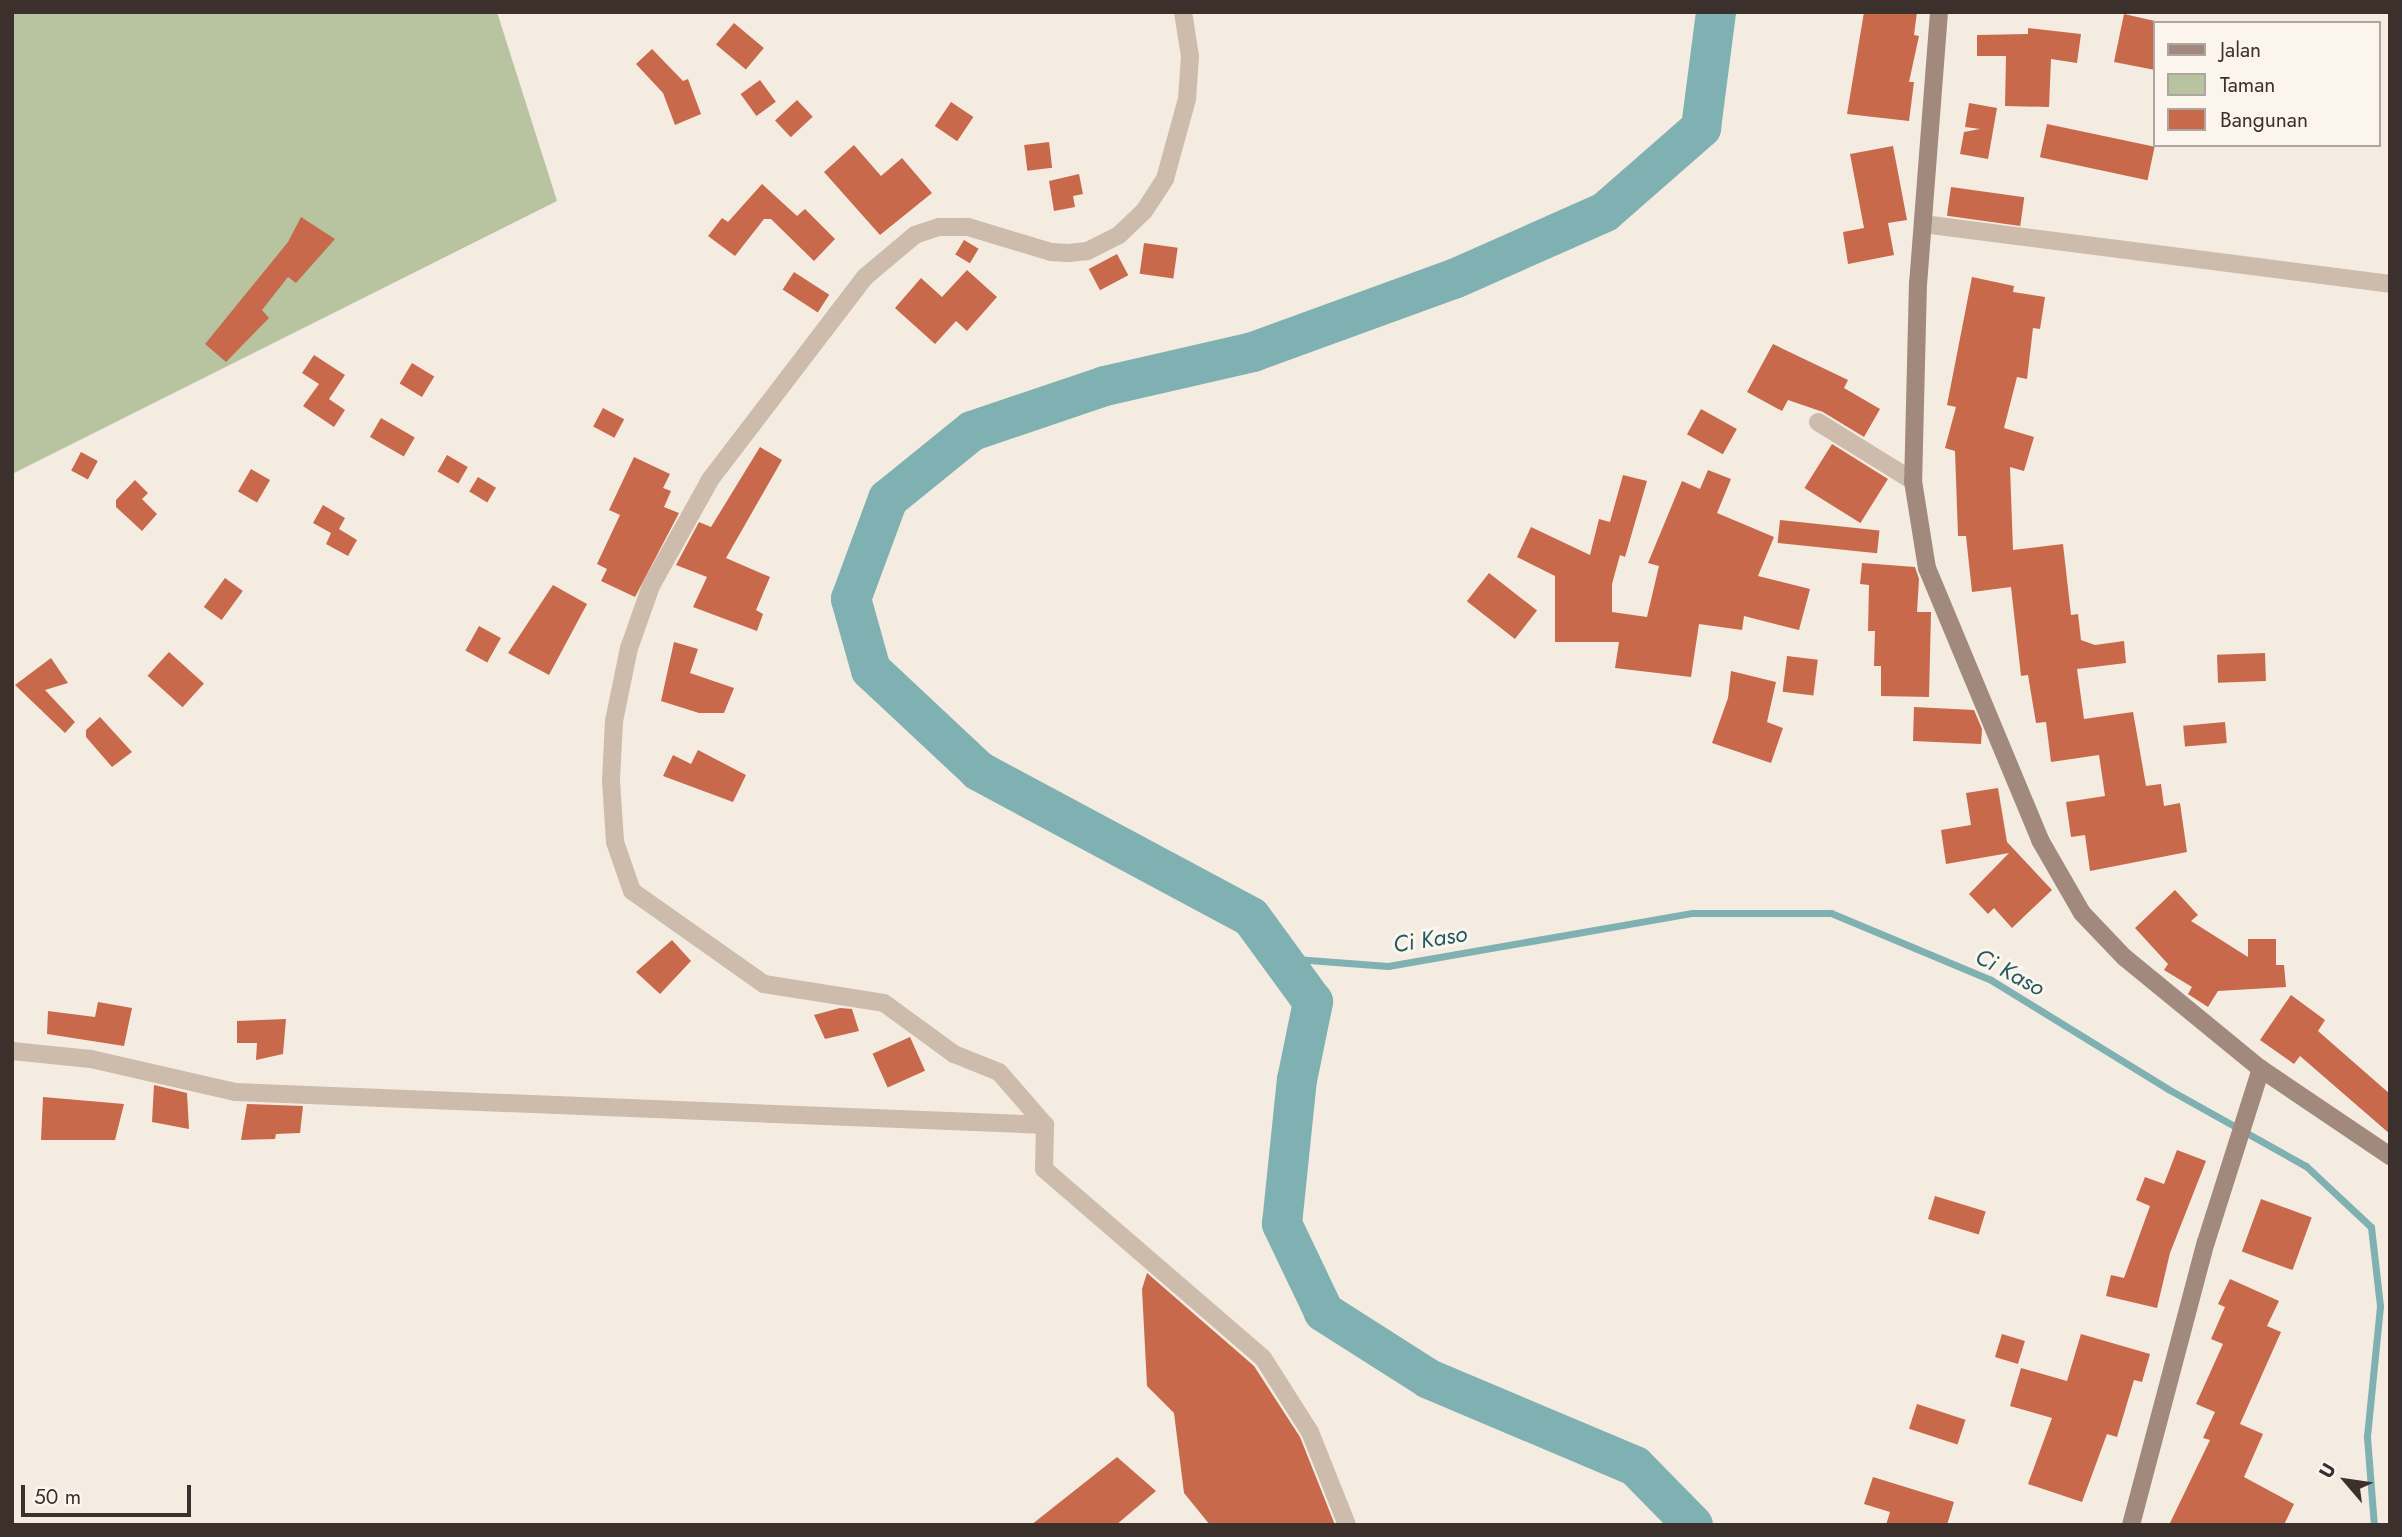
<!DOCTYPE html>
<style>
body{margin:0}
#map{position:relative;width:2402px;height:1537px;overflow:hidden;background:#f4ebe1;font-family:Jost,sans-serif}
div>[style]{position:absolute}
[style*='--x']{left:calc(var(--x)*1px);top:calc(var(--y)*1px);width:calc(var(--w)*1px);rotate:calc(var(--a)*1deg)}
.green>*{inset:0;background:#b8c4a0}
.stream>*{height:7px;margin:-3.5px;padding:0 3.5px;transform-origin:3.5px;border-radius:3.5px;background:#7fb0b2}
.river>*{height:40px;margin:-20px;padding:0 20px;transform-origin:20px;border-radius:20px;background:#7fb0b2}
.building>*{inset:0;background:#c8694b;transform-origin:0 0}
.street>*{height:18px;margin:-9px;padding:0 9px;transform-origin:9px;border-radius:9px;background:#cdbbac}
.secondary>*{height:18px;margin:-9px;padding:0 9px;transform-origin:9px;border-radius:9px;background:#a18a7d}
span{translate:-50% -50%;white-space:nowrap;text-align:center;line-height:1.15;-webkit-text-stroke:6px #fbf5ee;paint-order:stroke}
.water-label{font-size:23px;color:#1f5a5e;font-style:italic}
.frame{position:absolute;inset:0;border:14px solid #3b302b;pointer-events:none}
.legend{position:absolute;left:2153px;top:21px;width:228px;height:126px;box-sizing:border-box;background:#fbf5ee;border:2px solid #aea6a0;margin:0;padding:9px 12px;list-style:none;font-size:21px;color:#3b302b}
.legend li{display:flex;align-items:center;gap:14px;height:35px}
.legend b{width:35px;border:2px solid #aea6a0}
.north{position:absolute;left:2311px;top:1446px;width:70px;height:70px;-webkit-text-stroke:5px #fbf5ee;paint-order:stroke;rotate:299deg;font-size:19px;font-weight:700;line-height:28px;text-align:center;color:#3b302b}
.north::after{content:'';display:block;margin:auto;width:24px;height:32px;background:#3b302b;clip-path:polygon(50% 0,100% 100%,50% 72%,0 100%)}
.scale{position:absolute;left:21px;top:1485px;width:170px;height:32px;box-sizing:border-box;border:4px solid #3b302b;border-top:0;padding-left:9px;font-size:21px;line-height:24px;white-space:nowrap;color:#3b302b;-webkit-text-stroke:5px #fbf5ee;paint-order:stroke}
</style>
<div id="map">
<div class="green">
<div style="clip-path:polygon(12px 12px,497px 12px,557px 201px,12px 474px)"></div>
</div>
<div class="stream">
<div style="--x:1282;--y:958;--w:106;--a:4.3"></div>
<div style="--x:1388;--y:966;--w:309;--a:-9.9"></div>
<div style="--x:1692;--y:913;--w:139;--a:0"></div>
<div style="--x:1831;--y:913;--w:173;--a:22.7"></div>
<div style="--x:1991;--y:980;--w:208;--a:31.6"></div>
<div style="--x:2168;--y:1089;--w:158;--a:29.2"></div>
<div style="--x:2306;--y:1166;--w:89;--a:43.2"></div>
<div style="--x:2371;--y:1227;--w:80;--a:83.5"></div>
<div style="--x:2380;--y:1306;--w:132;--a:95.7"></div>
<div style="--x:2367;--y:1437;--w:88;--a:85.5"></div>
</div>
<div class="river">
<div style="--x:1693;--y:1525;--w:83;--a:-134.5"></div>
<div style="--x:1635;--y:1466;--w:224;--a:-157.1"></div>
<div style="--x:1429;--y:1379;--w:125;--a:-147.5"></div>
<div style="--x:1324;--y:1312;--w:98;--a:-115.5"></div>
<div style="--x:1282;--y:1224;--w:145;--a:-84.1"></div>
<div style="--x:1297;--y:1080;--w:80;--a:-78.4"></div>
<div style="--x:1313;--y:1002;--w:105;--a:-126.1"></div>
<div style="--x:1251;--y:917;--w:309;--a:-151.8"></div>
<div style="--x:979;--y:771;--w:148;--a:-136.9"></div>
<div style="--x:871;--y:670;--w:74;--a:-105.7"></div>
<div style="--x:851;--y:599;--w:107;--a:-69.7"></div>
<div style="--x:888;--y:499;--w:108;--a:-39"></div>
<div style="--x:972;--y:431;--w:140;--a:-18.7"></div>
<div style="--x:1105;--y:386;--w:152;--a:-12.9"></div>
<div style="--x:1253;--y:352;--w:214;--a:-20"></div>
<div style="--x:1454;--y:279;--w:165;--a:-23.9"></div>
<div style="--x:1605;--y:212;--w:128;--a:-41.2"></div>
<div style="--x:1701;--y:128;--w:117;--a:-82.6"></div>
</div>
<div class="building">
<div style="clip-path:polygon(1864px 12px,1917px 12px,1914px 35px,1919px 36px,1909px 82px,1914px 82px,1909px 121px,1847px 114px)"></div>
<div style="clip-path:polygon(2124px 14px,2155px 21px,2155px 70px,2114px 62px)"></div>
<div style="left:734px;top:23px;width:39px;height:28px;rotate:40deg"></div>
<div style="clip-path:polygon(2028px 28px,2081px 34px,2077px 63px,2051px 59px,2049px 107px,2005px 106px,2006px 56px,1977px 56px,1977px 35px,2028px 34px)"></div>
<div style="clip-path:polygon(652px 49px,683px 81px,688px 79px,701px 114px,675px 125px,663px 93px,636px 64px)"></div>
<div style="left:760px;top:80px;width:27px;height:24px;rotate:54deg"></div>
<div style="left:797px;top:100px;width:23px;height:30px;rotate:47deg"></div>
<div style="left:951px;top:102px;width:27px;height:29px;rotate:34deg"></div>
<div style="clip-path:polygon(1969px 103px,1997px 108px,1988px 159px,1960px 154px,1964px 132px,1980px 129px,1965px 127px)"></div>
<div style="left:2047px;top:124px;width:110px;height:34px;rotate:12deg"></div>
<div style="left:1049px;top:142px;width:26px;height:25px;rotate:83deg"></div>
<div style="clip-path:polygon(854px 145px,881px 176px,902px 158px,932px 193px,880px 235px,824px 172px)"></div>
<div style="clip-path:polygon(1893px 146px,1907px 220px,1888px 223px,1894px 255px,1848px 264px,1843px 232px,1864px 228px,1850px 154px)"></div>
<div style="clip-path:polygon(1079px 174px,1083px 194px,1073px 196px,1075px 207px,1054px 211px,1049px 181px)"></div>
<div style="clip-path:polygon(762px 184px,797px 216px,805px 209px,835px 239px,814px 261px,771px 219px,764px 219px,735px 256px,708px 236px,722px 218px,728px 222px)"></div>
<div style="left:1951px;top:187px;width:74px;height:29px;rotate:8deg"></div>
<div style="clip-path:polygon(301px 217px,335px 239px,296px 283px,288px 277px,262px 310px,269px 318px,226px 362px,205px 344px,288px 242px)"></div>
<div style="left:964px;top:240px;width:17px;height:17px;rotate:31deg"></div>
<div style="left:1144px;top:243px;width:34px;height:31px;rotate:8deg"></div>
<div style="left:1117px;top:254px;width:24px;height:32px;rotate:62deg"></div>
<div style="clip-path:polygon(967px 270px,997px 297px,967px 331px,956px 321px,935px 344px,895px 308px,921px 278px,942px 297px)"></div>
<div style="left:794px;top:272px;width:42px;height:21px;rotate:33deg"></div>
<div style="clip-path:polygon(1972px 277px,2014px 286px,2013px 292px,2045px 297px,2040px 329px,2033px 328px,2027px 379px,2017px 377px,2004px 428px,2034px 437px,2024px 471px,2010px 467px,2013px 550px,2063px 544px,2071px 615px,2078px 614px,2081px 640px,2095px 645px,2124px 641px,2126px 663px,2077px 669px,2084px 719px,2133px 712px,2146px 786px,2161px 784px,2164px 806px,2180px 803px,2187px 852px,2090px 871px,2085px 835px,2071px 837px,2066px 802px,2105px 796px,2099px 755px,2051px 762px,2046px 722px,2036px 723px,2028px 675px,2021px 676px,2011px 587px,1972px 592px,1966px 536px,1958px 536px,1955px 451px,1945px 448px,1956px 407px,1947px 405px)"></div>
<div style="clip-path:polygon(1773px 344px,1848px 380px,1844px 388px,1880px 409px,1864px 437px,1823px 412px,1788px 400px,1782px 411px,1747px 392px)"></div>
<div style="clip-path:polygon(314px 355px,345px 375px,329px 399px,345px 410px,334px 427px,303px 406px,319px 384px,302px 373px)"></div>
<div style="left:412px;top:363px;width:26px;height:24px;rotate:31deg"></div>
<div style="left:603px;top:408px;width:24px;height:21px;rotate:28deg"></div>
<div style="left:1701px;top:409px;width:41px;height:29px;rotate:29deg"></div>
<div style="left:381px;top:418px;width:39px;height:22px;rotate:30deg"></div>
<div style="left:1832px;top:444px;width:66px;height:52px;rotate:32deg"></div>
<div style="clip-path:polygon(760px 447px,782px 460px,726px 558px,770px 577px,756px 610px,763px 614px,757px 631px,693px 607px,707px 577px,676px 565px,699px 522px,711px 527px)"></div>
<div style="left:81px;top:452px;width:19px;height:21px;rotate:28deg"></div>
<div style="left:447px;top:455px;width:24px;height:19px;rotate:30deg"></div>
<div style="clip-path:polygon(634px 457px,670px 474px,663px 488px,671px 491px,664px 507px,679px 513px,635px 597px,601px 581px,607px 569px,597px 564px,620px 515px,609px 510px)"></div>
<div style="left:251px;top:469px;width:22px;height:26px;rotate:30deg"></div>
<div style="clip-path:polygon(1708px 470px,1731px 479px,1717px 513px,1774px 537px,1758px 576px,1810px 589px,1799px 630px,1744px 616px,1742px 630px,1699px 624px,1691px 677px,1615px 668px,1619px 642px,1555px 642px,1555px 576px,1517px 557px,1531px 527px,1590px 555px,1599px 519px,1610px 522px,1623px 475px,1647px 481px,1625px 557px,1620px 555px,1612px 584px,1612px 612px,1647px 617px,1659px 566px,1648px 563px,1682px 481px,1700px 489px)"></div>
<div style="left:478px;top:477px;width:21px;height:17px;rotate:31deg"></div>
<div style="clip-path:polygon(135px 480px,148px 493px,142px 499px,157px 514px,142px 531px,116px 507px,116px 500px)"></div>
<div style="clip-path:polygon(323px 505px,345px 518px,339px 529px,357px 540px,348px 556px,326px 544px,331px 533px,313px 523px)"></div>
<div style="left:1780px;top:520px;width:100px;height:23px;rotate:6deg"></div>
<div style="clip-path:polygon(1862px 563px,1915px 567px,1919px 579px,1917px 612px,1931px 612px,1929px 697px,1881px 696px,1881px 666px,1874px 666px,1875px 631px,1868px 631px,1869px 585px,1860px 584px)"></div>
<div style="left:1489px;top:573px;width:61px;height:36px;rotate:38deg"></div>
<div style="left:225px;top:578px;width:22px;height:36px;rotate:36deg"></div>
<div style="clip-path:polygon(553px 585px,587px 604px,549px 675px,508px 653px)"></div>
<div style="left:479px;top:626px;width:25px;height:28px;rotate:29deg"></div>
<div style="clip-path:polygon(674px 642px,698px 649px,690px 673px,734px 688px,724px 713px,699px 713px,661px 701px)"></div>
<div style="left:169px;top:652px;width:47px;height:32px;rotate:42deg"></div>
<div style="left:2265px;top:653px;width:28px;height:48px;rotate:88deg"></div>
<div style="left:1787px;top:656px;width:31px;height:36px;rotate:7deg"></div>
<div style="clip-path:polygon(51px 658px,68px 683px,45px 690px,75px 722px,65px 733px,15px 685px)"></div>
<div style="clip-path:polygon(1731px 671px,1776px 682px,1767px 722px,1783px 728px,1771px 763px,1712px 743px,1728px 698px)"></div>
<div style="clip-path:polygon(1914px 707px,1974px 710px,1982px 729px,1981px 744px,1913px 741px)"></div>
<div style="clip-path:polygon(100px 717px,132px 752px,112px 767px,86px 737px,86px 730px)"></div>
<div style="left:2225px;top:722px;width:21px;height:42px;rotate:85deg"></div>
<div style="clip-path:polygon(698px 750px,746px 775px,733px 802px,663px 776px,673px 755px,691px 764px)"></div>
<div style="clip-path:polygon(1998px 788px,2007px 842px,2052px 890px,2012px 928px,1994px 908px,1988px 914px,1969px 894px,2009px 853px,1946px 864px,1941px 830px,1971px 825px,1966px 793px)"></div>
<div style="clip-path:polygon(2175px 890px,2198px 915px,2191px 921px,2248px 957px,2248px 939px,2276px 939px,2276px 965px,2284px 965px,2286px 987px,2218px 991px,2208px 1007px,2188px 994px,2192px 987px,2164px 970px,2168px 964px,2135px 928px)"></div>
<div style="clip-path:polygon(672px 940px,691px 961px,660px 994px,636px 972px)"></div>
<div style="clip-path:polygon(2291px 995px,2325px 1020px,2318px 1031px,2390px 1094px,2390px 1134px,2300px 1056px,2294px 1064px,2260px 1040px)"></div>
<div style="clip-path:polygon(98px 1002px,132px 1008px,124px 1046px,47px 1034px,48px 1011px,95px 1017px)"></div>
<div style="clip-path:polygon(840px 1008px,852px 1009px,859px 1031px,825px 1039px,814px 1015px)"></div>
<div style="clip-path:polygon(286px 1019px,283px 1054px,256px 1060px,257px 1043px,237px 1043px,237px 1021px)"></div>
<div style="left:910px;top:1037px;width:37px;height:41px;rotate:66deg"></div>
<div style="clip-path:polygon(154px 1085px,187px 1093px,189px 1129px,152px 1122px)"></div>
<div style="clip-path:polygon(43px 1097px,124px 1104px,115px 1140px,41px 1140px)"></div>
<div style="clip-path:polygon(247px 1104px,303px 1106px,300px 1133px,276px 1134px,275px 1139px,241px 1140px)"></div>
<div style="clip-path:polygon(2177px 1150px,2206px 1161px,2170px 1253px,2157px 1308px,2106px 1296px,2111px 1275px,2124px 1278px,2150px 1206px,2136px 1200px,2145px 1177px,2164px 1184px)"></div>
<div style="left:1935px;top:1196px;width:53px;height:24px;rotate:17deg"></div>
<div style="left:2261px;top:1199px;width:54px;height:56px;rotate:20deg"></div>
<div style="clip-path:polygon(1147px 1273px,1254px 1366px,1300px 1437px,1335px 1525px,1210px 1525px,1184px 1493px,1174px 1413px,1147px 1386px,1142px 1289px)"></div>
<div style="clip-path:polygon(2230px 1279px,2279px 1301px,2267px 1326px,2281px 1332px,2240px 1424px,2263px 1434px,2244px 1477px,2294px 1504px,2284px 1525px,2169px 1525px,2210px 1440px,2203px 1438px,2215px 1412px,2196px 1404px,2223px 1344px,2211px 1339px,2225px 1307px,2218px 1304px)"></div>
<div style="left:2002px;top:1334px;width:24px;height:24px;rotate:17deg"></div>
<div style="clip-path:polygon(2081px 1334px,2150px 1354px,2142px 1382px,2134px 1380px,2117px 1437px,2107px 1434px,2082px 1502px,2028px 1484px,2052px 1418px,2010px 1406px,2021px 1368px,2067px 1381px)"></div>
<div style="left:1917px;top:1404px;width:51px;height:26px;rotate:18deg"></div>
<div style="clip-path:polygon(1117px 1457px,1156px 1491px,1116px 1525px,1031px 1525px)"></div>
<div style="clip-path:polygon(1873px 1477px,1954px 1502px,1947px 1525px,1886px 1525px,1890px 1512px,1864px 1504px)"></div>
</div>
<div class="street">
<div style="--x:1183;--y:12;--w:45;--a:81"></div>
<div style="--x:1190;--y:56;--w:43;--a:94"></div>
<div style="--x:1187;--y:99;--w:83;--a:105.4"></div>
<div style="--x:1165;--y:179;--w:38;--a:123"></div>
<div style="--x:1144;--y:211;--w:35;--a:136"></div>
<div style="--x:1119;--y:235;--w:36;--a:153"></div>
<div style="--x:1087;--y:251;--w:19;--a:174"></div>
<div style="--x:1068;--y:253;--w:17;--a:-177"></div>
<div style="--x:1051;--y:252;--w:87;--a:-163.2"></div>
<div style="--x:968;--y:227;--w:29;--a:180"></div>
<div style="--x:939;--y:227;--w:25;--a:162"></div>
<div style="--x:915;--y:235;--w:65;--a:140"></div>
<div style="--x:865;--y:277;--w:255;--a:127.4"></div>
<div style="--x:710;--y:480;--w:121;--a:119.1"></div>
<div style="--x:651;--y:586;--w:66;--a:109.5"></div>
<div style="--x:629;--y:648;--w:75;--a:101.6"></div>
<div style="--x:614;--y:721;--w:60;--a:92.9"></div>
<div style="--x:611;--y:781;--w:61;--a:86.2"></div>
<div style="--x:615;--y:842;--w:52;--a:70.9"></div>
<div style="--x:632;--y:891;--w:161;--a:35.2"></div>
<div style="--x:764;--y:984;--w:121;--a:9"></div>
<div style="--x:884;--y:1003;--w:87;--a:36.1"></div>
<div style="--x:954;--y:1054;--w:48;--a:21.8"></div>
<div style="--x:999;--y:1072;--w:70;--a:49"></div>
<div style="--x:1045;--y:1125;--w:44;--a:91.3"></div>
<div style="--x:1044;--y:1169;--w:289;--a:40.8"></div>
<div style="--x:1263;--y:1358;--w:88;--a:57.6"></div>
<div style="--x:1310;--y:1432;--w:100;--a:68.3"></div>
<div style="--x:1923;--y:224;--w:471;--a:7.3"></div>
<div style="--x:1818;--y:422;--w:112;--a:31.8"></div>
<div style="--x:12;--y:1051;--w:79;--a:5.8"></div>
<div style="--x:91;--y:1059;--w:148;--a:12.9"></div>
<div style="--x:235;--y:1092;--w:811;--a:2.33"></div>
</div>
<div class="secondary">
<div style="--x:1939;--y:12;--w:271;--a:94.4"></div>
<div style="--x:1918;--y:282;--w:199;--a:91.4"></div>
<div style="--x:1913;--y:481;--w:88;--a:80.9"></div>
<div style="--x:1927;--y:568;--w:295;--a:67.4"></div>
<div style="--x:2040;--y:840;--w:84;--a:60.1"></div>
<div style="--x:2082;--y:913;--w:61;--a:46.3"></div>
<div style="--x:2124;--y:957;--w:177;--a:39.3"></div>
<div style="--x:2261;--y:1069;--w:156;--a:34"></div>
<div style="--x:2131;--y:1525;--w:293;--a:-75.2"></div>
<div style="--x:2206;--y:1242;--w:182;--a:-72.4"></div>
</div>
<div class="water-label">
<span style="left:1430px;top:939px;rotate:-9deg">Ci Kaso</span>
<span style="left:2010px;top:972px;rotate:28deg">Ci Kaso</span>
</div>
<div class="frame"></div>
<ul class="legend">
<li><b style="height:9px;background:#a18a7d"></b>Jalan</li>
<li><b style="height:19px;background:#b8c4a0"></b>Taman</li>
<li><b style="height:19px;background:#c8694b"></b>Bangunan</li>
</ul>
<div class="north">U</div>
<div class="scale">50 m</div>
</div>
